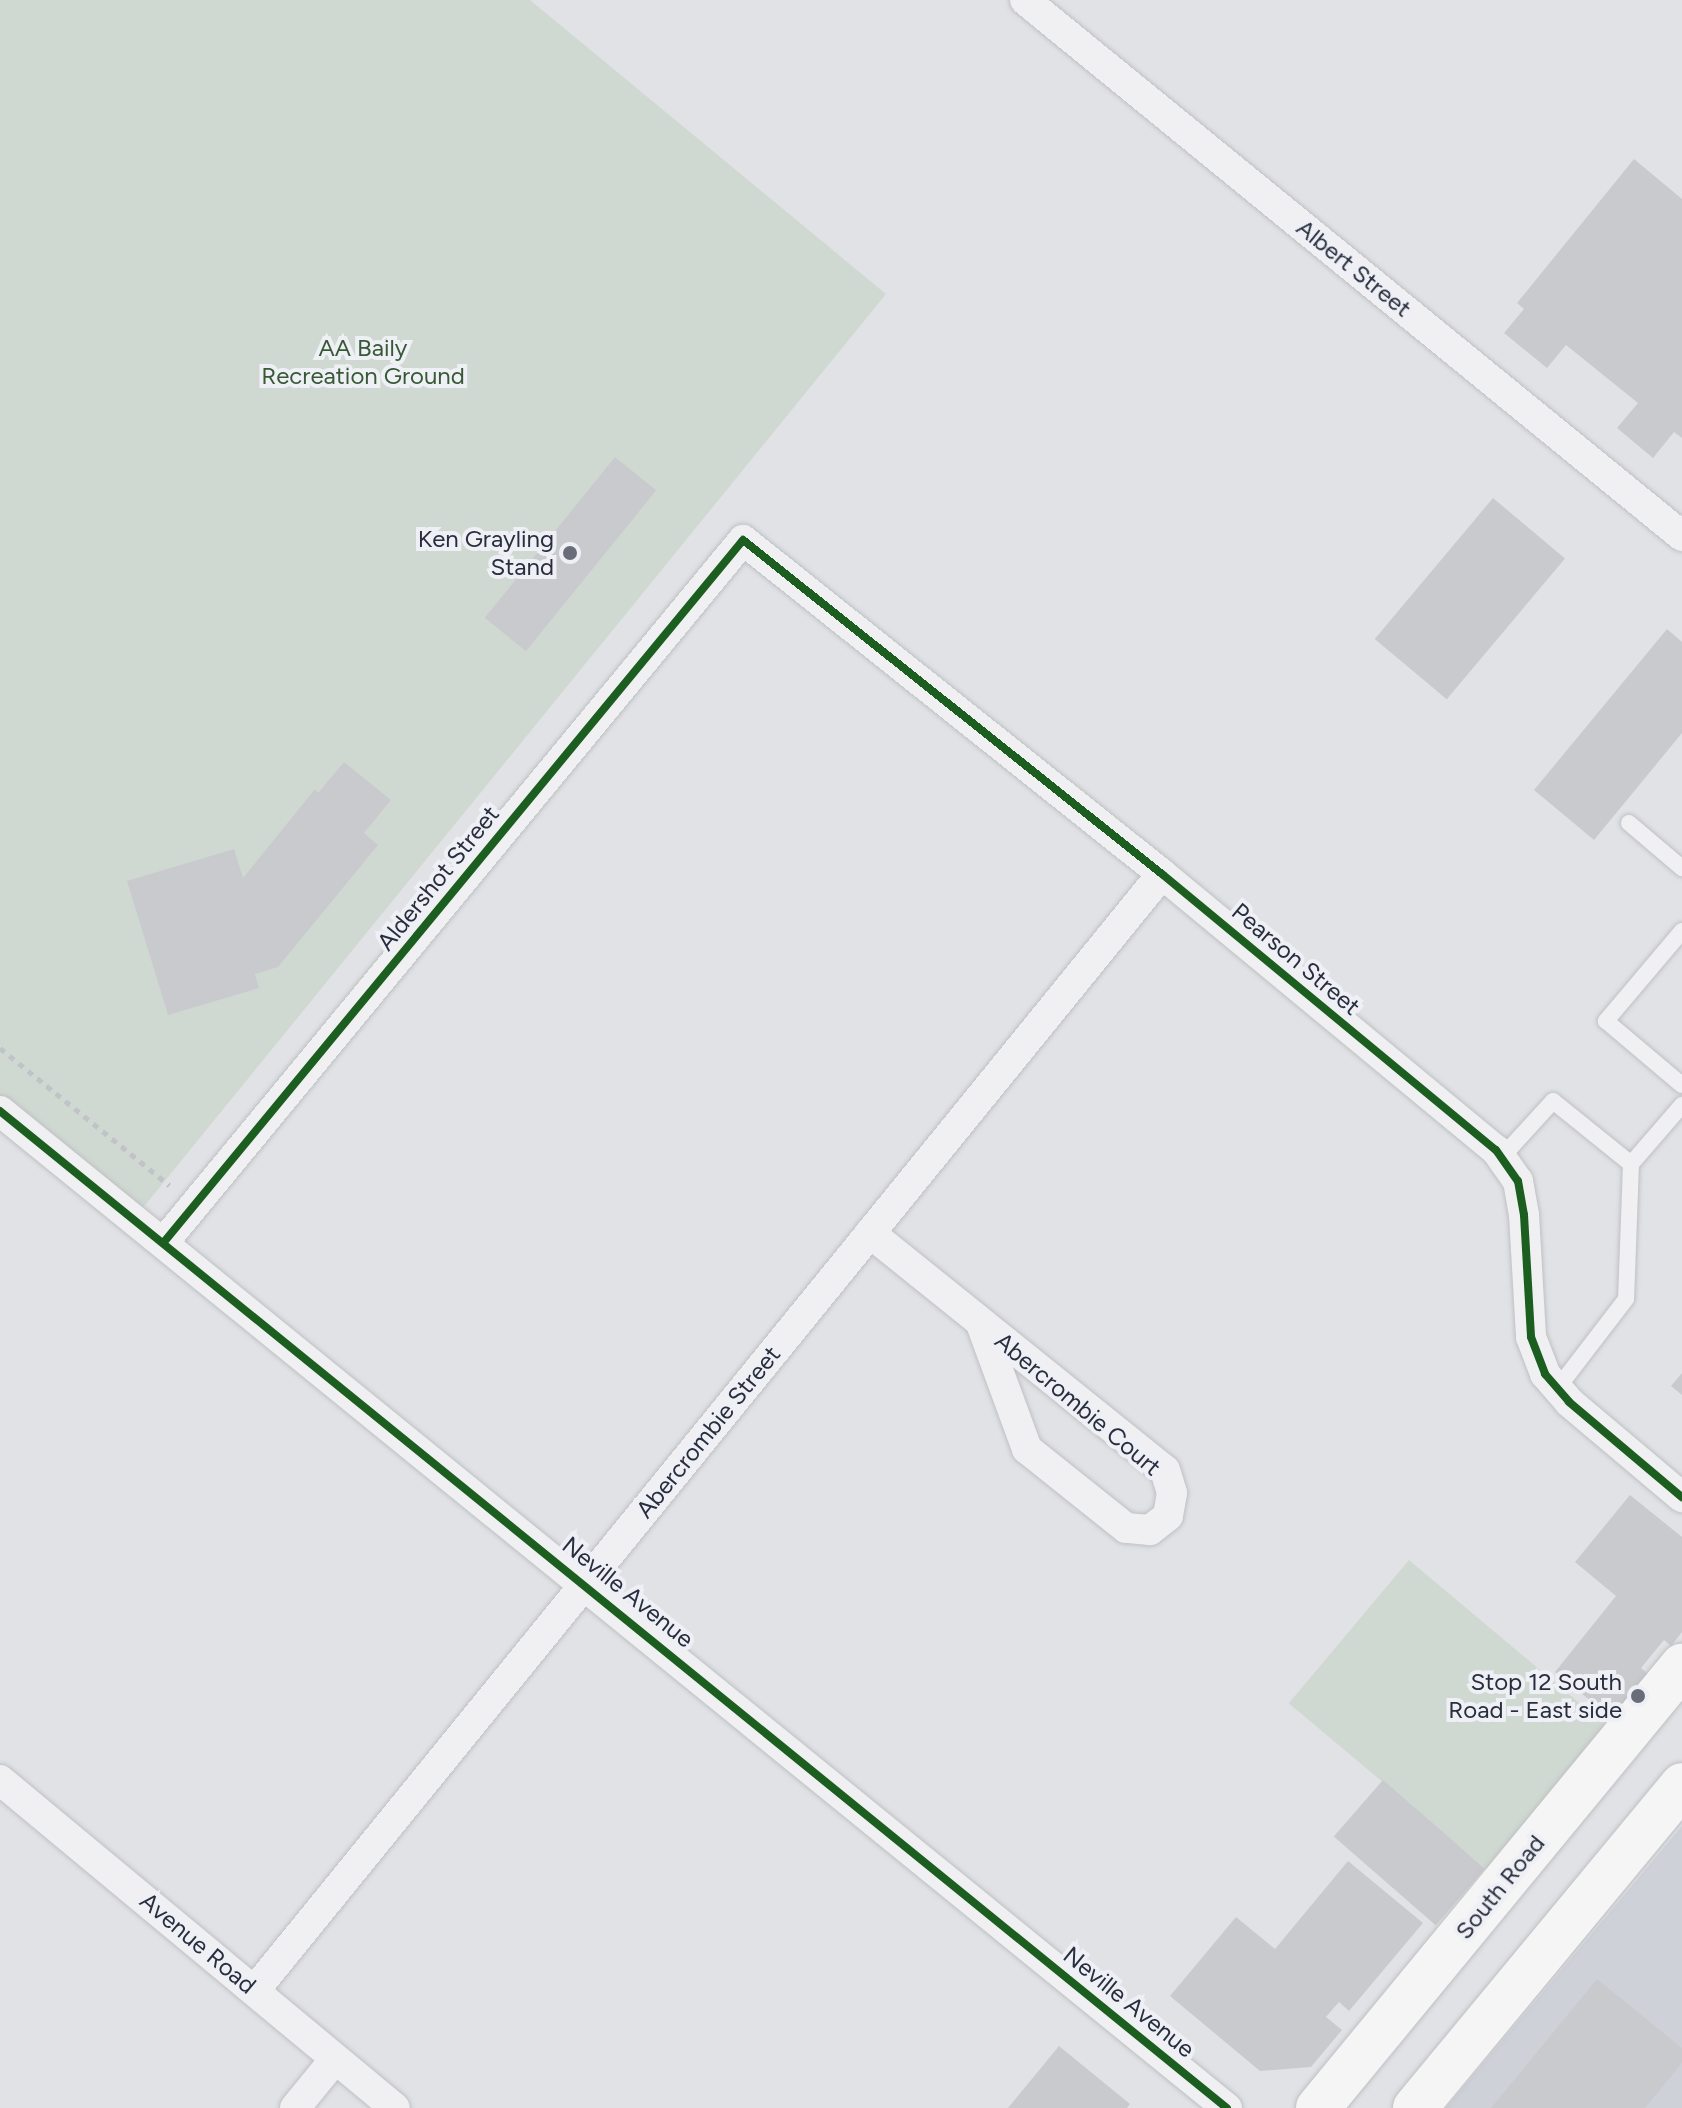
<!DOCTYPE html>
<style>
body{margin:0}
#map{position:relative;width:1682px;height:2108px;overflow:hidden;background:#e1e2e6;font-family:Figtree,sans-serif}
div>[style]{position:absolute}
[style*='--x']{left:calc(var(--x)*1px);top:calc(var(--y)*1px);width:calc(var(--w)*1px);rotate:calc(var(--a)*1deg)}
.built>*{inset:0;background:#cfd1d9}
.green>*{inset:0;background:#d0d9d1;transform-origin:0 0}
.building>*{inset:0;background:#c9cace;transform-origin:0 0}
.path>*{height:5px;margin-top:-2.5px;transform-origin:0;background:repeating-linear-gradient(90deg,#c2c3c9 0 6px,transparent 0 12px)}
.roads{filter:drop-shadow(0 0 2px #bfc0c4) drop-shadow(0 0 2px #bfc0c4)}
.lane>*{height:16px;margin:-8px;padding:0 8px;transform-origin:8px;border-radius:8px;background:#f0f0f2}
.street>*{height:30px;margin:-15px;padding:0 15px;transform-origin:15px;border-radius:15px;background:#f0f0f2}
.highway>*{height:44px;margin:-22px;padding:0 22px;transform-origin:22px;border-radius:22px;background:#f5f5f6}
.cycleway>*{height:8px;margin:-4px;padding:0 4px;transform-origin:4px;border-radius:4px;background:#1b5e20}
.dots>*{width:22px;height:22px;translate:-50% -50%;box-sizing:border-box;border:4px solid #eef0f5;border-radius:50%}
span{translate:-50% -50%;white-space:nowrap;text-align:center;line-height:1.15;-webkit-text-stroke:8px #eef0f5;paint-order:stroke}
.street-label{font-size:24px;color:#282e3e}
.park-label{font-size:24px;color:#385936}
.poi-label{font-size:24px;color:#282e3e}
.right{translate:-100% -50%;text-align:right}
</style>
<div id="map">
<div class="built">
<div style="clip-path:polygon(1682px 1826px,1682px 2108px,1446px 2108px)"></div>
</div>
<div class="green">
<div style="clip-path:polygon(0 0,530px 0,886px 294px,138px 1214px,0 1104px)"></div>
<div style="left:1409px;top:1560px;width:259px;height:187px;rotate:40deg"></div>
</div>
<div class="building">
<div style="clip-path:polygon(1634px 159px,1682px 199px,1682px 438px,1674px 432px,1653px 458px,1617px 428px,1638px 403px,1566px 345px,1547px 368px,1504px 333px,1524px 309px,1517px 303px)"></div>
<div style="left:615px;top:457px;width:53px;height:207px;rotate:39deg"></div>
<div style="left:1493px;top:498px;width:94px;height:184px;rotate:40deg"></div>
<div style="clip-path:polygon(1667px 629px,1682px 642px,1682px 733px,1594px 840px,1534px 790px)"></div>
<div style="clip-path:polygon(344px 762px,391px 800px,364px 833px,378px 845px,278px 967px,255px 974px,259px 988px,168px 1015px,127px 881px,234px 849px,243px 878px,315px 789px,318px 793px)"></div>
<div style="clip-path:polygon(1682px 1373px,1682px 1395px,1671px 1386px)"></div>
<div style="clip-path:polygon(1630px 1495px,1682px 1537px,1682px 1632px,1671px 1646px,1664px 1640px,1641px 1668px,1648px 1674px,1612px 1718px,1555px 1672px,1616px 1596px,1575px 1562px)"></div>
<div style="left:1383px;top:1780px;width:135px;height:75px;rotate:41deg"></div>
<div style="clip-path:polygon(1348px 1861px,1423px 1923px,1349px 2011px,1339px 2002px,1326px 2017px,1342px 2030px,1311px 2067px,1260px 2071px,1170px 1996px,1236px 1917px,1275px 1949px)"></div>
<div style="clip-path:polygon(1597px 1979px,1682px 2048px,1682px 2063px,1645px 2108px,1491px 2108px)"></div>
<div style="clip-path:polygon(1059px 2046px,1130px 2104px,1127px 2108px,1008px 2108px)"></div>
</div>
<div class="path">
<div style="--x:0;--y:1048;--w:218;--a:39"></div>
</div>
<div class="roads">
<div class="lane">
<div style="--x:1629;--y:823;--w:70;--a:40.3"></div>
<div style="--x:1682;--y:931;--w:118;--a:130.2"></div>
<div style="--x:1606;--y:1021;--w:99;--a:40.1"></div>
<div style="--x:1501;--y:1158;--w:77;--a:-47.6"></div>
<div style="--x:1553;--y:1101;--w:100;--a:38.9"></div>
<div style="--x:1631;--y:1164;--w:135;--a:92.1"></div>
<div style="--x:1626;--y:1299;--w:113;--a:127.5"></div>
<div style="--x:1631;--y:1164;--w:78;--a:-49.2"></div>
</div>
<div class="street">
<div style="--x:1025;--y:0;--w:848;--a:39.21"></div>
<div style="--x:0;--y:1111;--w:1581;--a:39.1"></div>
<div style="--x:870;--y:1233;--w:378;--a:38.8"></div>
<div style="--x:1165;--y:1470;--w:24;--a:73"></div>
<div style="--x:1172;--y:1493;--w:23;--a:100"></div>
<div style="--x:1168;--y:1516;--w:23;--a:142"></div>
<div style="--x:1150;--y:1530;--w:24;--a:-175"></div>
<div style="--x:1126;--y:1528;--w:127;--a:-141.4"></div>
<div style="--x:1027;--y:1449;--w:133;--a:-110.2"></div>
<div style="--x:164;--y:1242;--w:910;--a:-50.48"></div>
<div style="--x:743;--y:540;--w:536;--a:38.56"></div>
<div style="--x:1162;--y:874;--w:433;--a:39.6"></div>
<div style="--x:1496;--y:1150;--w:38;--a:55"></div>
<div style="--x:1518;--y:1181;--w:35;--a:80"></div>
<div style="--x:1524;--y:1215;--w:122;--a:86.7"></div>
<div style="--x:1531;--y:1337;--w:40;--a:69"></div>
<div style="--x:1545;--y:1374;--w:37;--a:49"></div>
<div style="--x:1569;--y:1402;--w:148;--a:40.1"></div>
<div style="--x:0;--y:1780;--w:513;--a:39.71"></div>
<div style="--x:255;--y:1990;--w:1438;--a:-50.9"></div>
<div style="--x:295;--y:2108;--w:63;--a:-50.8"></div>
</div>
<div class="highway">
<div style="--x:1318;--y:2108;--w:573;--a:-50.53"></div>
<div style="--x:1415;--y:2108;--w:419;--a:-50.4"></div>
</div>
</div>
<div class="cycleway">
<div style="--x:0;--y:1111;--w:1581;--a:39.1"></div>
<div style="--x:164;--y:1242;--w:910;--a:-50.48"></div>
<div style="--x:743;--y:540;--w:536;--a:38.56"></div>
<div style="--x:1162;--y:874;--w:433;--a:39.6"></div>
<div style="--x:1496;--y:1150;--w:38;--a:55"></div>
<div style="--x:1518;--y:1181;--w:35;--a:80"></div>
<div style="--x:1524;--y:1215;--w:122;--a:86.7"></div>
<div style="--x:1531;--y:1337;--w:40;--a:69"></div>
<div style="--x:1545;--y:1374;--w:37;--a:49"></div>
<div style="--x:1569;--y:1402;--w:148;--a:40.1"></div>
</div>
<div class="dots">
<div style="left:570px;top:553px;background:#696d79"></div>
<div style="left:1638px;top:1696px;background:#696d79"></div>
</div>
<div class="street-label">
<span style="left:1354px;top:268px;rotate:39deg">Albert Street</span>
<span style="left:438px;top:878px;rotate:-51deg">Aldershot Street</span>
<span style="left:1296px;top:959px;rotate:40deg">Pearson Street</span>
<span style="left:1078px;top:1404px;rotate:40deg">Abercrombie Court</span>
<span style="left:708px;top:1432px;rotate:-51deg">Abercrombie Street</span>
<span style="left:628px;top:1592px;rotate:39deg">Neville Avenue</span>
<span style="left:1500px;top:1887px;rotate:-51deg">South Road</span>
<span style="left:198px;top:1943px;rotate:40deg">Avenue Road</span>
<span style="left:1129px;top:2002px;rotate:39deg">Neville Avenue</span>
</div>
<div class="park-label">
<span style="left:363px;top:362px">AA Baily<br>Recreation Ground</span>
</div>
<div class="poi-label">
<span class="right" style="left:554px;top:553px">Ken Grayling<br>Stand</span>
<span class="right" style="left:1622px;top:1696px">Stop 12 South<br>Road - East side</span>
</div>
</div>
